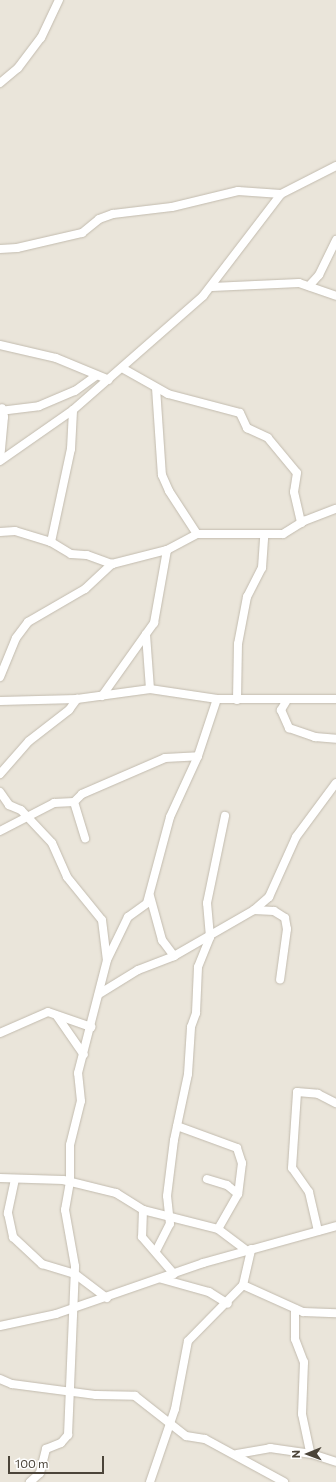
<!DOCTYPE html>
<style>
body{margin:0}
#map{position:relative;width:336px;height:1482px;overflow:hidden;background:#f6f3ec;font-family:Commissioner,sans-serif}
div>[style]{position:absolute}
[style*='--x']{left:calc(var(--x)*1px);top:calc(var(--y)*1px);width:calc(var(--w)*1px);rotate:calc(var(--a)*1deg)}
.residential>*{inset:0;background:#eae5da;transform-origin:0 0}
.roads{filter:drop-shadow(0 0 1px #c2bbae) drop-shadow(0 0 1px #c2bbae)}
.street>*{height:8px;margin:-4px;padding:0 4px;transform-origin:4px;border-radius:4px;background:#fff}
span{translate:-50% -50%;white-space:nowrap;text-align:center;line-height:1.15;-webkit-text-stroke:3px #fff;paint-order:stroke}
.north{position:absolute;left:288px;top:1434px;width:40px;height:40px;-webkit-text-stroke:3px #fff;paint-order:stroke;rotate:269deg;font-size:11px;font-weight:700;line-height:16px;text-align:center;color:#4b4439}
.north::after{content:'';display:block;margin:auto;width:14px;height:18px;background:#4b4439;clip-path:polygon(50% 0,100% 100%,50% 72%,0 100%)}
.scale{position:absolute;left:8px;top:1456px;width:96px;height:18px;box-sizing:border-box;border:2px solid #4b4439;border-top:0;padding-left:5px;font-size:12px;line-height:14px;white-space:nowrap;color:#4b4439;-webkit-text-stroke:3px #fff;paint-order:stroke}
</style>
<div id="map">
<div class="residential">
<div style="left:0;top:0;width:336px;height:1482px"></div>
</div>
<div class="roads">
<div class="street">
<div style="--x:0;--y:83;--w:23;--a:-40"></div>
<div style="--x:18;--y:68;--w:38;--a:-53"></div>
<div style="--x:41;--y:38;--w:42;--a:-64.7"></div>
<div style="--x:0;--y:249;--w:17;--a:-3"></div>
<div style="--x:17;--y:248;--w:67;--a:-13"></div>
<div style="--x:82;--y:233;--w:22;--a:-39"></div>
<div style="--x:99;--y:219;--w:15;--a:-20"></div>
<div style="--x:113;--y:214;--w:59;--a:-6.8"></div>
<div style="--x:172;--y:207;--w:68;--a:-13.6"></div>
<div style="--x:238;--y:191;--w:43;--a:4"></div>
<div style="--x:309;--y:286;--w:15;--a:-48"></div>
<div style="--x:319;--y:275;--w:39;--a:-64"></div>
<div style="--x:212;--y:287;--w:87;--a:-2.6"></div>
<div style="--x:299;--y:283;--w:39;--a:19"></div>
<div style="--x:0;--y:345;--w:57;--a:13.1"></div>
<div style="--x:56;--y:358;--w:57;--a:22.5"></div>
<div style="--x:122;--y:368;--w:53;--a:29.5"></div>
<div style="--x:168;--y:394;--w:74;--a:14.8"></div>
<div style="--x:240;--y:413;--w:17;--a:65"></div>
<div style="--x:247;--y:428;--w:23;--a:25"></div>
<div style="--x:268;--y:438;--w:45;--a:50.4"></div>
<div style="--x:297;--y:473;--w:19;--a:99"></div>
<div style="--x:294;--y:492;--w:32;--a:77"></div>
<div style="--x:156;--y:388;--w:87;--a:86.1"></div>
<div style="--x:162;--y:475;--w:17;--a:66"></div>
<div style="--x:169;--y:491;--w:51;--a:56.9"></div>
<div style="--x:197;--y:534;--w:86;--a:0"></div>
<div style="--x:283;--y:534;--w:25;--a:-32"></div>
<div style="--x:304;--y:521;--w:34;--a:-21"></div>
<div style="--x:0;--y:411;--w:39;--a:-7"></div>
<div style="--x:39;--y:406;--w:39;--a:-23"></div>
<div style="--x:75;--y:391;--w:26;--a:-36"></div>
<div style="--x:0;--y:460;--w:43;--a:-84.7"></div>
<div style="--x:4;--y:417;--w:9;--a:-103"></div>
<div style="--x:0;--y:461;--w:89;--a:-34.9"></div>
<div style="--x:73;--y:410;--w:173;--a:-41.2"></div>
<div style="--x:203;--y:296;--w:128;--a:-52.6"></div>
<div style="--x:281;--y:194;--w:62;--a:-27"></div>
<div style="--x:0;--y:532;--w:15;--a:-4"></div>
<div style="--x:15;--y:531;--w:38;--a:17"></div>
<div style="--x:51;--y:542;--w:95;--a:-77.9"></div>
<div style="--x:71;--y:449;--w:39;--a:-87"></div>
<div style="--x:51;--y:542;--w:23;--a:31"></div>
<div style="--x:71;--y:554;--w:16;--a:4"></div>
<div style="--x:87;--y:555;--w:27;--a:20"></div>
<div style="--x:112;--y:564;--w:57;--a:-14.3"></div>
<div style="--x:167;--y:550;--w:34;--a:-28"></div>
<div style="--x:0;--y:677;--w:42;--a:-67.7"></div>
<div style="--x:16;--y:638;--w:20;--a:-53"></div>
<div style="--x:28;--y:622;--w:66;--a:-30.1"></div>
<div style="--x:85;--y:589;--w:37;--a:-43"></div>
<div style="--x:150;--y:689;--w:55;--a:-94.2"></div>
<div style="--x:146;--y:634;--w:14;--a:-54"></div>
<div style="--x:154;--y:623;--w:74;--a:-79.9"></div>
<div style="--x:102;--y:696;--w:76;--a:-54.6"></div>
<div style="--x:237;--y:700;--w:56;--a:-89"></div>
<div style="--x:238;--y:644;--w:48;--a:-79.2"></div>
<div style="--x:247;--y:597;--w:33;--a:-63"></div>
<div style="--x:262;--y:568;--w:32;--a:-86"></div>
<div style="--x:287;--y:700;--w:12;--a:121"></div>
<div style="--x:281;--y:710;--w:20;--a:66"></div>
<div style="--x:289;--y:728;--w:28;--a:19"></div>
<div style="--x:315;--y:737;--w:21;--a:5"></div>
<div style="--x:0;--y:701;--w:77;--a:-1.5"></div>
<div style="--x:77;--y:699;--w:74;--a:-7.8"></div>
<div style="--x:150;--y:689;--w:68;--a:8.5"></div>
<div style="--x:0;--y:774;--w:44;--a:-48.7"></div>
<div style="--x:29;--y:741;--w:51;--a:-37.8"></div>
<div style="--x:69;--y:710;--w:14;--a:-54"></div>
<div style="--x:0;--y:792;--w:16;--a:55"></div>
<div style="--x:9;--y:805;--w:13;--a:23"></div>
<div style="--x:21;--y:810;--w:45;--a:46.8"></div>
<div style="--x:52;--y:843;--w:37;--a:66"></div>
<div style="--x:67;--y:877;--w:55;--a:50.9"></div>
<div style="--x:102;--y:920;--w:39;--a:83"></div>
<div style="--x:74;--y:802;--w:38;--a:73"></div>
<div style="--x:0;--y:831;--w:61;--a:-27.4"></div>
<div style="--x:54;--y:803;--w:20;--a:-3"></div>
<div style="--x:74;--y:802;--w:11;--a:-45"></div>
<div style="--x:82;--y:794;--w:90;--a:-23.4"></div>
<div style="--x:165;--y:758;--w:33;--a:-3"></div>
<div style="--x:150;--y:896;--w:46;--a:74.7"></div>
<div style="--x:162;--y:940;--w:20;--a:53"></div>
<div style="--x:254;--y:910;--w:20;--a:3"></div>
<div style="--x:274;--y:911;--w:13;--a:32"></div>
<div style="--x:285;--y:918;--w:11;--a:80"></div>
<div style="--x:287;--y:929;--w:51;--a:97.8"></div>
<div style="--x:99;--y:994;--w:46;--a:-31.6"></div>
<div style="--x:138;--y:970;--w:39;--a:-21"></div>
<div style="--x:174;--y:956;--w:92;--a:-29.9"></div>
<div style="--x:254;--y:910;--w:20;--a:-41"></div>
<div style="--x:269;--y:897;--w:66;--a:-65.8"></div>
<div style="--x:296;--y:837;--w:67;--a:-53.5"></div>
<div style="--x:57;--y:1016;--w:47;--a:55.3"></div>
<div style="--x:0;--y:1033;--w:52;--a:-23.6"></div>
<div style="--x:48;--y:1012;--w:46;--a:19.2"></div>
<div style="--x:177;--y:1126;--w:64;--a:20.1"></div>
<div style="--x:237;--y:1148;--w:16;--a:72"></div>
<div style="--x:242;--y:1163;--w:31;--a:97"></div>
<div style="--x:0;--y:1178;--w:63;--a:1.8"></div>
<div style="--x:63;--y:1180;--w:55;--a:13.8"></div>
<div style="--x:116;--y:1193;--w:32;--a:32"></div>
<div style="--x:143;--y:1210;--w:77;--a:14.2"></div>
<div style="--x:218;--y:1229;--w:35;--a:37"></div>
<div style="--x:15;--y:1179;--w:35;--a:102"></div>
<div style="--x:8;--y:1213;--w:25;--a:78"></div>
<div style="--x:13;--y:1237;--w:40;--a:43"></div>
<div style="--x:42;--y:1264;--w:34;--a:17"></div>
<div style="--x:75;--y:1274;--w:40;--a:37"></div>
<div style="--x:207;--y:1179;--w:21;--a:17"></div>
<div style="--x:227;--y:1185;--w:14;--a:39"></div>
<div style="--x:238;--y:1194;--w:40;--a:119.7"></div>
<div style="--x:143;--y:1210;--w:27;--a:92"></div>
<div style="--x:142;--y:1237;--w:49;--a:49.1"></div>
<div style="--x:318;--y:1231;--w:40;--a:-103"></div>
<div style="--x:309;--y:1192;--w:29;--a:-125"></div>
<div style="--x:292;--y:1168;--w:76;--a:-86.2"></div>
<div style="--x:297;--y:1092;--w:21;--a:5"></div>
<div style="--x:318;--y:1094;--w:20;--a:27"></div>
<div style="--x:156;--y:1251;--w:30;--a:-63"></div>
<div style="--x:170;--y:1224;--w:28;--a:-96"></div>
<div style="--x:167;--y:1196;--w:56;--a:-82.9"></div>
<div style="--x:174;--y:1140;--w:67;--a:-78"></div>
<div style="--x:188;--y:1074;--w:47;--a:-86.3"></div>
<div style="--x:191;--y:1027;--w:15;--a:-70"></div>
<div style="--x:196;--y:1013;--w:46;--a:-87.5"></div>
<div style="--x:198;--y:967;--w:32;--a:-68"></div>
<div style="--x:210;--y:937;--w:34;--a:-95"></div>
<div style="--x:207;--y:903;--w:89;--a:-78.3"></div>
<div style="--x:162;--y:1279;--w:49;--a:15.5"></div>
<div style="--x:209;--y:1292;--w:22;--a:32"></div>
<div style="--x:243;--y:1285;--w:66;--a:24.2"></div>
<div style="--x:303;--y:1312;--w:33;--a:2"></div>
<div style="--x:295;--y:1309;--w:30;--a:90"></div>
<div style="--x:295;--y:1339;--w:25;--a:69"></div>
<div style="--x:304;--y:1362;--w:52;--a:92.2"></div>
<div style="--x:302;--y:1414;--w:40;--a:78"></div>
<div style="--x:0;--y:1326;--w:57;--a:-12.1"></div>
<div style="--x:56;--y:1314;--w:156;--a:-19.1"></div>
<div style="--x:203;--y:1263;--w:138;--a:-15.5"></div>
<div style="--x:0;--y:1379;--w:13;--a:23"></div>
<div style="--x:12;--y:1384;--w:85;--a:7.5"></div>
<div style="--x:96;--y:1395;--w:39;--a:1"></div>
<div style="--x:135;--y:1396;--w:65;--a:38.1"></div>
<div style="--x:186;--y:1436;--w:19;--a:9"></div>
<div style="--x:205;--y:1439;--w:90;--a:28.6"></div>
<div style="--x:237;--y:1454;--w:34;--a:-10"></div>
<div style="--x:270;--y:1448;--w:42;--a:8.1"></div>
<div style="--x:312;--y:1454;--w:25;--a:18"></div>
<div style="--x:30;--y:1482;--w:13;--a:-42"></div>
<div style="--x:40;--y:1473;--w:25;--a:-76"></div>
<div style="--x:46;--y:1449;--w:16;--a:-22"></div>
<div style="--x:61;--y:1443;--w:11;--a:-49"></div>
<div style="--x:68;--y:1435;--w:169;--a:-87.6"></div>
<div style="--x:75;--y:1266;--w:57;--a:-100.1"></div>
<div style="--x:65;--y:1210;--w:28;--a:-80"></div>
<div style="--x:70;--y:1182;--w:37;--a:-90"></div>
<div style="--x:70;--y:1145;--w:45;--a:-76"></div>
<div style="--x:81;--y:1101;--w:28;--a:-96"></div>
<div style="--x:78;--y:1073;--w:117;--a:-75.6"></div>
<div style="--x:107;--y:960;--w:48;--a:-64"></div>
<div style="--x:128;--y:917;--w:24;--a:-36"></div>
<div style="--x:147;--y:903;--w:89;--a:-75"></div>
<div style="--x:170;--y:817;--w:67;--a:-65.3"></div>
<div style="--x:198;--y:756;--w:60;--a:-71.6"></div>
<div style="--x:217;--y:699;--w:119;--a:0"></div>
<div style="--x:150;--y:1482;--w:77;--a:-71.1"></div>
<div style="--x:175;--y:1409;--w:69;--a:-79.2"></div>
<div style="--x:188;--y:1341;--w:78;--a:-45.5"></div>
<div style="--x:243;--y:1285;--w:37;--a:-77"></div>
</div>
</div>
<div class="north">N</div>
<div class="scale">100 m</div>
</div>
